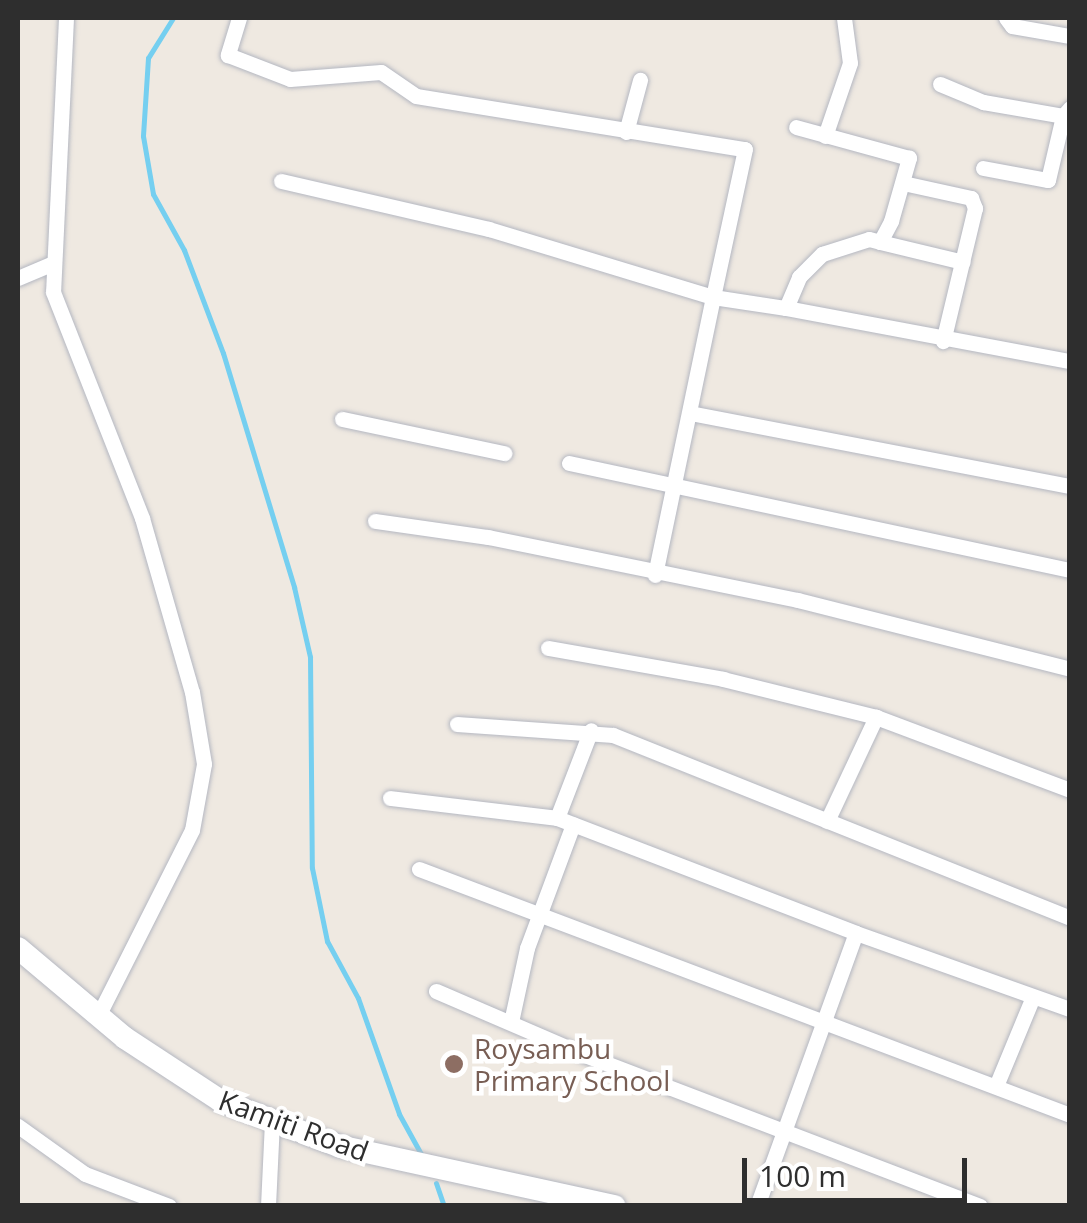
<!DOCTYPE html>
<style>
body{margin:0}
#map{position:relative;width:1087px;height:1223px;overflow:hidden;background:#efe9e1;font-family:"Open Sans",sans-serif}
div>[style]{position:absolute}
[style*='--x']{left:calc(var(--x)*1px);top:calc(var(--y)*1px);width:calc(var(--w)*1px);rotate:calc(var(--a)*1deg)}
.stream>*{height:5px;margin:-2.5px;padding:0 2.5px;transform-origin:2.5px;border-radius:2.5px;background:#75cff0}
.roads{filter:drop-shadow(0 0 2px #b4b7c1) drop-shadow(0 0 2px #b4b7c1)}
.minor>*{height:15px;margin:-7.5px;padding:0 7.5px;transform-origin:7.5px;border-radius:7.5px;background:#fff}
.secondary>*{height:22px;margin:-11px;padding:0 11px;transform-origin:11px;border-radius:11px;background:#fff}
.dots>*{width:28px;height:28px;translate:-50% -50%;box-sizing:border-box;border:5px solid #fff;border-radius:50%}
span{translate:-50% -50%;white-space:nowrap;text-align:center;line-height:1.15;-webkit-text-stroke:9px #fff;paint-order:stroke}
.education-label{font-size:28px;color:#785e54}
.left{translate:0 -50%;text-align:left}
.street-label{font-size:28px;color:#2e2e2e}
.frame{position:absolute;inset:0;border:20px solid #2e2e2e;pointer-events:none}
.scale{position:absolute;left:742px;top:1158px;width:225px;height:45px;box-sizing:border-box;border:5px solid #2e2e2e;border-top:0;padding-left:12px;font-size:30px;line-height:35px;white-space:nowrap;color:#2e2e2e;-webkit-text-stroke:8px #fff;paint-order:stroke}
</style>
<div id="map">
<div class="stream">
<div style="--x:173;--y:18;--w:47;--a:122"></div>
<div style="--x:148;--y:58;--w:78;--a:93.7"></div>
<div style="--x:143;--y:136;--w:59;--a:80.2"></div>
<div style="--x:153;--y:194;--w:64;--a:61"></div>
<div style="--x:184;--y:250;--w:110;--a:69.3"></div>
<div style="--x:223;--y:353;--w:245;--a:73.1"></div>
<div style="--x:294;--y:587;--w:72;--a:77.1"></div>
<div style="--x:310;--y:657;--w:211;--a:89.5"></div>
<div style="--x:312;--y:868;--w:75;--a:78.4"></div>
<div style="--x:327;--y:941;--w:65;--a:61.5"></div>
<div style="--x:358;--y:998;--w:123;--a:70.5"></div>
<div style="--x:399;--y:1114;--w:46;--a:61.2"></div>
<div style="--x:436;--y:1183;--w:24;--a:71"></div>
</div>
<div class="roads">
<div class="minor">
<div style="--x:66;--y:18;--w:274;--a:92.7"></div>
<div style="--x:53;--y:292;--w:243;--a:68.5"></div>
<div style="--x:142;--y:518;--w:181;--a:74"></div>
<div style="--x:192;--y:692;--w:73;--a:80.5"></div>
<div style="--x:204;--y:764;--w:67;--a:100.3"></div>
<div style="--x:192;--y:830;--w:208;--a:116.8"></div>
<div style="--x:239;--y:18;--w:39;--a:107"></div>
<div style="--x:228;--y:55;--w:66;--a:21.2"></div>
<div style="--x:290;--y:79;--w:91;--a:-4.4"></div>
<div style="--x:381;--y:72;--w:42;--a:34.4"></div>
<div style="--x:416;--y:96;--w:333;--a:9.2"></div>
<div style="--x:745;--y:149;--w:151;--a:102.2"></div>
<div style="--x:713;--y:297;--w:74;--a:8.6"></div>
<div style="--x:786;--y:308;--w:34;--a:-67"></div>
<div style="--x:799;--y:277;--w:33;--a:-45"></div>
<div style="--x:822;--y:254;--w:49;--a:-17.7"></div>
<div style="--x:869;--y:239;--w:11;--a:15"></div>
<div style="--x:880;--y:242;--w:24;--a:-62"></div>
<div style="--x:891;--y:221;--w:66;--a:-74.1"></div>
<div style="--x:909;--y:158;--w:117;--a:-164.7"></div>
<div style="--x:1006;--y:18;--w:10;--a:53"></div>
<div style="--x:1012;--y:26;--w:59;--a:9.8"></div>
<div style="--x:940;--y:84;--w:47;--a:22.7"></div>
<div style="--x:983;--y:102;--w:81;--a:9.9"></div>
<div style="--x:1063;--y:116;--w:11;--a:-49"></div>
<div style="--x:626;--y:132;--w:54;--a:-74.9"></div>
<div style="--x:825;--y:136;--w:77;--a:-71.1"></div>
<div style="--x:850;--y:63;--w:45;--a:-97.6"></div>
<div style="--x:983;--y:168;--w:66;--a:10.5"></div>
<div style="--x:1048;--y:180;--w:66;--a:-76.8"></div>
<div style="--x:281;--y:181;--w:213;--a:13"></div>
<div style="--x:489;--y:229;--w:234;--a:16.9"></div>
<div style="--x:713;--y:297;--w:284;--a:101.8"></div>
<div style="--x:903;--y:183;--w:70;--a:12.4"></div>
<div style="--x:971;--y:198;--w:11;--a:68"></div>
<div style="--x:975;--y:208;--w:137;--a:103.5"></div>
<div style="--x:880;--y:242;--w:85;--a:13.5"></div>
<div style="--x:18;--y:278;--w:36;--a:-23"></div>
<div style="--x:786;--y:308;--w:289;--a:10.6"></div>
<div style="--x:690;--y:413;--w:387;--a:10.9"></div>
<div style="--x:342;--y:419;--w:166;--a:11.9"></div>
<div style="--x:569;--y:463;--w:512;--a:12.06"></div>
<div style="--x:375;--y:521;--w:114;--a:8.1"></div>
<div style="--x:488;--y:537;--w:316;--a:11.5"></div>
<div style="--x:798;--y:600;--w:281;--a:14.2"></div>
<div style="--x:548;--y:648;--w:178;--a:10"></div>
<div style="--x:723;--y:679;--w:158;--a:13.9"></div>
<div style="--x:876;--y:717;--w:207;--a:20.6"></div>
<div style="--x:457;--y:724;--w:156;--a:4"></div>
<div style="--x:613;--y:735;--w:492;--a:21.8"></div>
<div style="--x:390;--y:798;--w:168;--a:6.8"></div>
<div style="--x:557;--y:818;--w:320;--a:21"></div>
<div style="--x:557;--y:818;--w:94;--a:-68.9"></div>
<div style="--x:827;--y:821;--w:115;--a:-64.8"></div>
<div style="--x:419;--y:869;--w:696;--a:20.7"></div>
<div style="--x:436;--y:991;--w:159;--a:23.3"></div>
<div style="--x:582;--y:1054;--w:426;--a:20.9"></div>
<div style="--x:511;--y:1022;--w:76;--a:-77.8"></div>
<div style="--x:527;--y:948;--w:132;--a:-69.6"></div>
<div style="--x:996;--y:1086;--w:94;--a:-67.5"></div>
<div style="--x:18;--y:1126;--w:82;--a:35.6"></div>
<div style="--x:85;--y:1174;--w:90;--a:20.9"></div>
<div style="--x:268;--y:1206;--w:84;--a:-87.3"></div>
<div style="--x:757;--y:1206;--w:290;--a:-70.1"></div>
<div style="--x:856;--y:933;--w:227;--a:19.6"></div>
</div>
<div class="secondary">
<div style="--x:18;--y:948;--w:140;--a:40.1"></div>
<div style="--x:125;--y:1038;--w:115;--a:33.3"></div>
<div style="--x:221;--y:1101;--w:126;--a:20.9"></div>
<div style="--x:339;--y:1146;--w:282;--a:12.3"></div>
</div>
</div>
<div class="dots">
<div style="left:454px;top:1064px;background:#8d6e63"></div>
</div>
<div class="education-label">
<span class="left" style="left:474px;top:1064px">Roysambu<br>Primary School</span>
</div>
<div class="street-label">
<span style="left:294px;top:1125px;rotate:20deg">Kamiti Road</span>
</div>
<div class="frame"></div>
<div class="scale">100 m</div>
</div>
